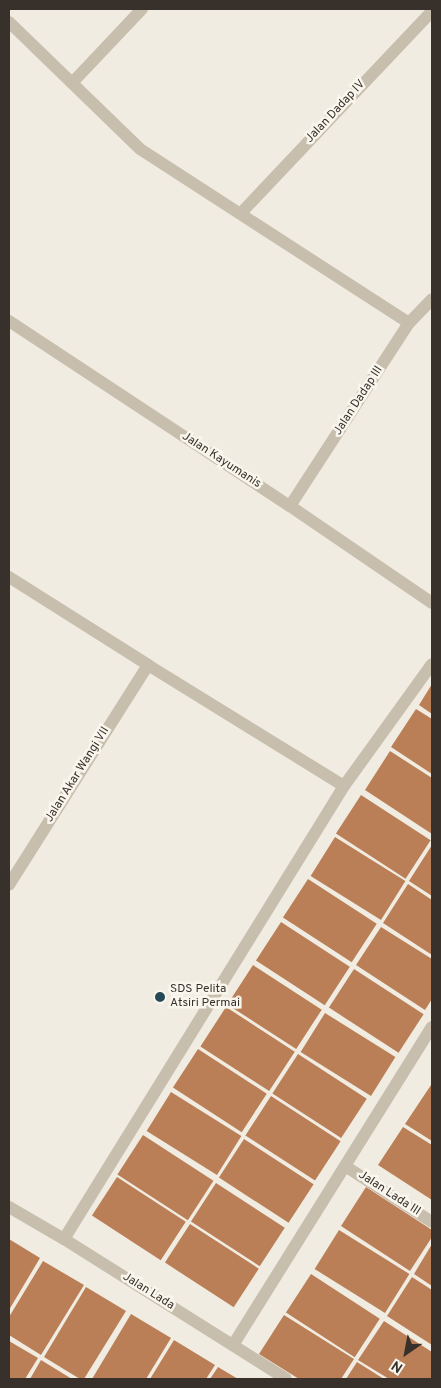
<!DOCTYPE html>
<style>
body{margin:0}
#map{position:relative;width:441px;height:1388px;overflow:hidden;background:#f1ece1;font-family:Overpass,sans-serif}
div>[style]{position:absolute}
[style*='--x']{left:calc(var(--x)*1px);top:calc(var(--y)*1px);width:calc(var(--w)*1px);rotate:calc(var(--a)*1deg)}
.building>*{inset:0;background:#ba7f56;transform-origin:0 0}
.minor>*{height:12px;margin:-6px;padding:0 6px;transform-origin:6px;border-radius:6px;background:#c8beae}
.dots>*{width:14px;height:14px;translate:-50% -50%;box-sizing:border-box;border:2px solid #f9f6ed;border-radius:50%}
span{translate:-50% -50%;white-space:nowrap;text-align:center;line-height:1.15;-webkit-text-stroke:5px #f9f6ed;paint-order:stroke}
.street-label{font-size:12px;color:#38312b}
.poi-label{font-size:12px;color:#38312b}
.left{translate:0 -50%;text-align:left}
.frame{position:absolute;inset:0;border:10px solid #38312b;pointer-events:none}
.north{position:absolute;left:381px;top:1328px;width:50px;height:50px;-webkit-text-stroke:4px #f9f6ed;paint-order:stroke;rotate:213deg;font-size:14px;font-weight:700;line-height:20px;text-align:center;color:#38312b}
.north::after{content:'';display:block;margin:auto;width:18px;height:22px;background:#38312b;clip-path:polygon(50% 0,100% 100%,50% 72%,0 100%)}
</style>
<div id="map">
<div class="building">
<div style="clip-path:polygon(432px 684px,432px 714px,419px 705px)"></div>
<div style="clip-path:polygon(416px 709px,432px 719px,432px 774px,391px 747px)"></div>
<div style="clip-path:polygon(390px 751px,432px 778px,432px 834px,365px 790px)"></div>
<div style="left:361px;top:795px;width:83px;height:46px;rotate:33deg"></div>
<div style="left:335px;top:837px;width:83px;height:46px;rotate:32deg"></div>
<div style="clip-path:polygon(432px 845px,432px 896px,409px 881px)"></div>
<div style="left:308px;top:879px;width:82px;height:46px;rotate:33deg"></div>
<div style="clip-path:polygon(408px 884px,432px 900px,432px 955px,383px 923px)"></div>
<div style="left:281px;top:922px;width:82px;height:46px;rotate:33deg"></div>
<div style="clip-path:polygon(381px 927px,432px 959px,432px 999px,425px 1010px,356px 965px)"></div>
<div style="left:253px;top:965px;width:82px;height:47px;rotate:33deg"></div>
<div style="left:354px;top:969px;width:83px;height:46px;rotate:33deg"></div>
<div style="left:226px;top:1007px;width:82px;height:47px;rotate:33deg"></div>
<div style="left:325px;top:1013px;width:83px;height:46px;rotate:32deg"></div>
<div style="left:198px;top:1049px;width:82px;height:46px;rotate:33deg"></div>
<div style="left:298px;top:1054px;width:82px;height:47px;rotate:33deg"></div>
<div style="clip-path:polygon(431px 1085px,432px 1086px,432px 1141px,405px 1124px)"></div>
<div style="left:171px;top:1092px;width:83px;height:46px;rotate:32deg"></div>
<div style="left:271px;top:1096px;width:83px;height:47px;rotate:33deg"></div>
<div style="clip-path:polygon(403px 1127px,432px 1145px,432px 1200px,378px 1165px)"></div>
<div style="left:143px;top:1135px;width:84px;height:47px;rotate:33deg"></div>
<div style="left:244px;top:1139px;width:83px;height:46px;rotate:33deg"></div>
<div style="left:117px;top:1177px;width:82px;height:46px;rotate:33deg"></div>
<div style="left:216px;top:1183px;width:82px;height:46px;rotate:33deg"></div>
<div style="clip-path:polygon(366px 1187px,432px 1230px,432px 1237px,410px 1271px,341px 1226px)"></div>
<div style="left:190px;top:1224px;width:82px;height:46px;rotate:33deg"></div>
<div style="left:339px;top:1230px;width:83px;height:46px;rotate:32deg"></div>
<div style="clip-path:polygon(9px 1239px,40px 1258px,9px 1310px)"></div>
<div style="clip-path:polygon(432px 1244px,432px 1286px,414px 1274px)"></div>
<div style="clip-path:polygon(43px 1261px,84px 1285px,41px 1355px,9px 1335px,9px 1317px)"></div>
<div style="left:311px;top:1274px;width:82px;height:46px;rotate:33deg"></div>
<div style="clip-path:polygon(412px 1277px,432px 1290px,432px 1345px,387px 1316px)"></div>
<div style="clip-path:polygon(86px 1287px,126px 1311px,84px 1379px,80px 1379px,44px 1357px)"></div>
<div style="clip-path:polygon(131px 1314px,171px 1338px,146px 1379px,92px 1379px)"></div>
<div style="clip-path:polygon(284px 1315px,354px 1359px,341px 1379px,299px 1379px,259px 1354px)"></div>
<div style="clip-path:polygon(384px 1321px,432px 1352px,432px 1379px,389px 1379px,358px 1360px)"></div>
<div style="clip-path:polygon(174px 1340px,215px 1365px,206px 1379px,150px 1379px)"></div>
<div style="clip-path:polygon(9px 1341px,38px 1358px,25px 1379px,9px 1379px)"></div>
<div style="clip-path:polygon(41px 1360px,72px 1379px,30px 1379px)"></div>
<div style="clip-path:polygon(357px 1362px,384px 1379px,346px 1379px)"></div>
<div style="clip-path:polygon(218px 1367px,238px 1379px,210px 1379px)"></div>
</div>
<div class="minor">
<div style="--x:9;--y:22;--w:182;--a:44.1"></div>
<div style="--x:140;--y:149;--w:320;--a:32.9"></div>
<div style="--x:72;--y:83;--w:102;--a:-46.6"></div>
<div style="--x:241;--y:213;--w:278;--a:-46.6"></div>
<div style="--x:9;--y:321;--w:336;--a:33.4"></div>
<div style="--x:290;--y:506;--w:172;--a:34.3"></div>
<div style="--x:290;--y:506;--w:218;--a:-57"></div>
<div style="--x:409;--y:323;--w:33;--a:-46"></div>
<div style="--x:9;--y:577;--w:165;--a:32.3"></div>
<div style="--x:148;--y:665;--w:260;--a:122.3"></div>
<div style="--x:148;--y:665;--w:230;--a:31.7"></div>
<div style="--x:345;--y:1166;--w:103;--a:32.8"></div>
<div style="--x:9;--y:1207;--w:64;--a:30.2"></div>
<div style="--x:64;--y:1239;--w:262;--a:32.2"></div>
<div style="--x:64;--y:1239;--w:533;--a:-58.28"></div>
<div style="--x:344;--y:786;--w:150;--a:-54.2"></div>
<div style="--x:233;--y:1345;--w:375;--a:-58"></div>
</div>
<div class="dots">
<div style="left:160px;top:997px;background:#254a55"></div>
</div>
<div class="street-label">
<span style="left:336px;top:112px;rotate:-47deg">Jalan Dadap IV</span>
<span style="left:359px;top:401px;rotate:-57deg">Jalan Dadap III</span>
<span style="left:221px;top:461px;rotate:33deg">Jalan Kayumanis</span>
<span style="left:78px;top:775px;rotate:-58deg">Jalan Akar Wangi VII</span>
<span style="left:389px;top:1194px;rotate:33deg">Jalan Lada III</span>
<span style="left:148px;top:1292px;rotate:32deg">Jalan Lada</span>
</div>
<div class="poi-label">
<span class="left" style="left:170px;top:997px">SDS Pelita<br>Atsiri Permai</span>
</div>
<div class="frame"></div>
<div class="north">N</div>
</div>
